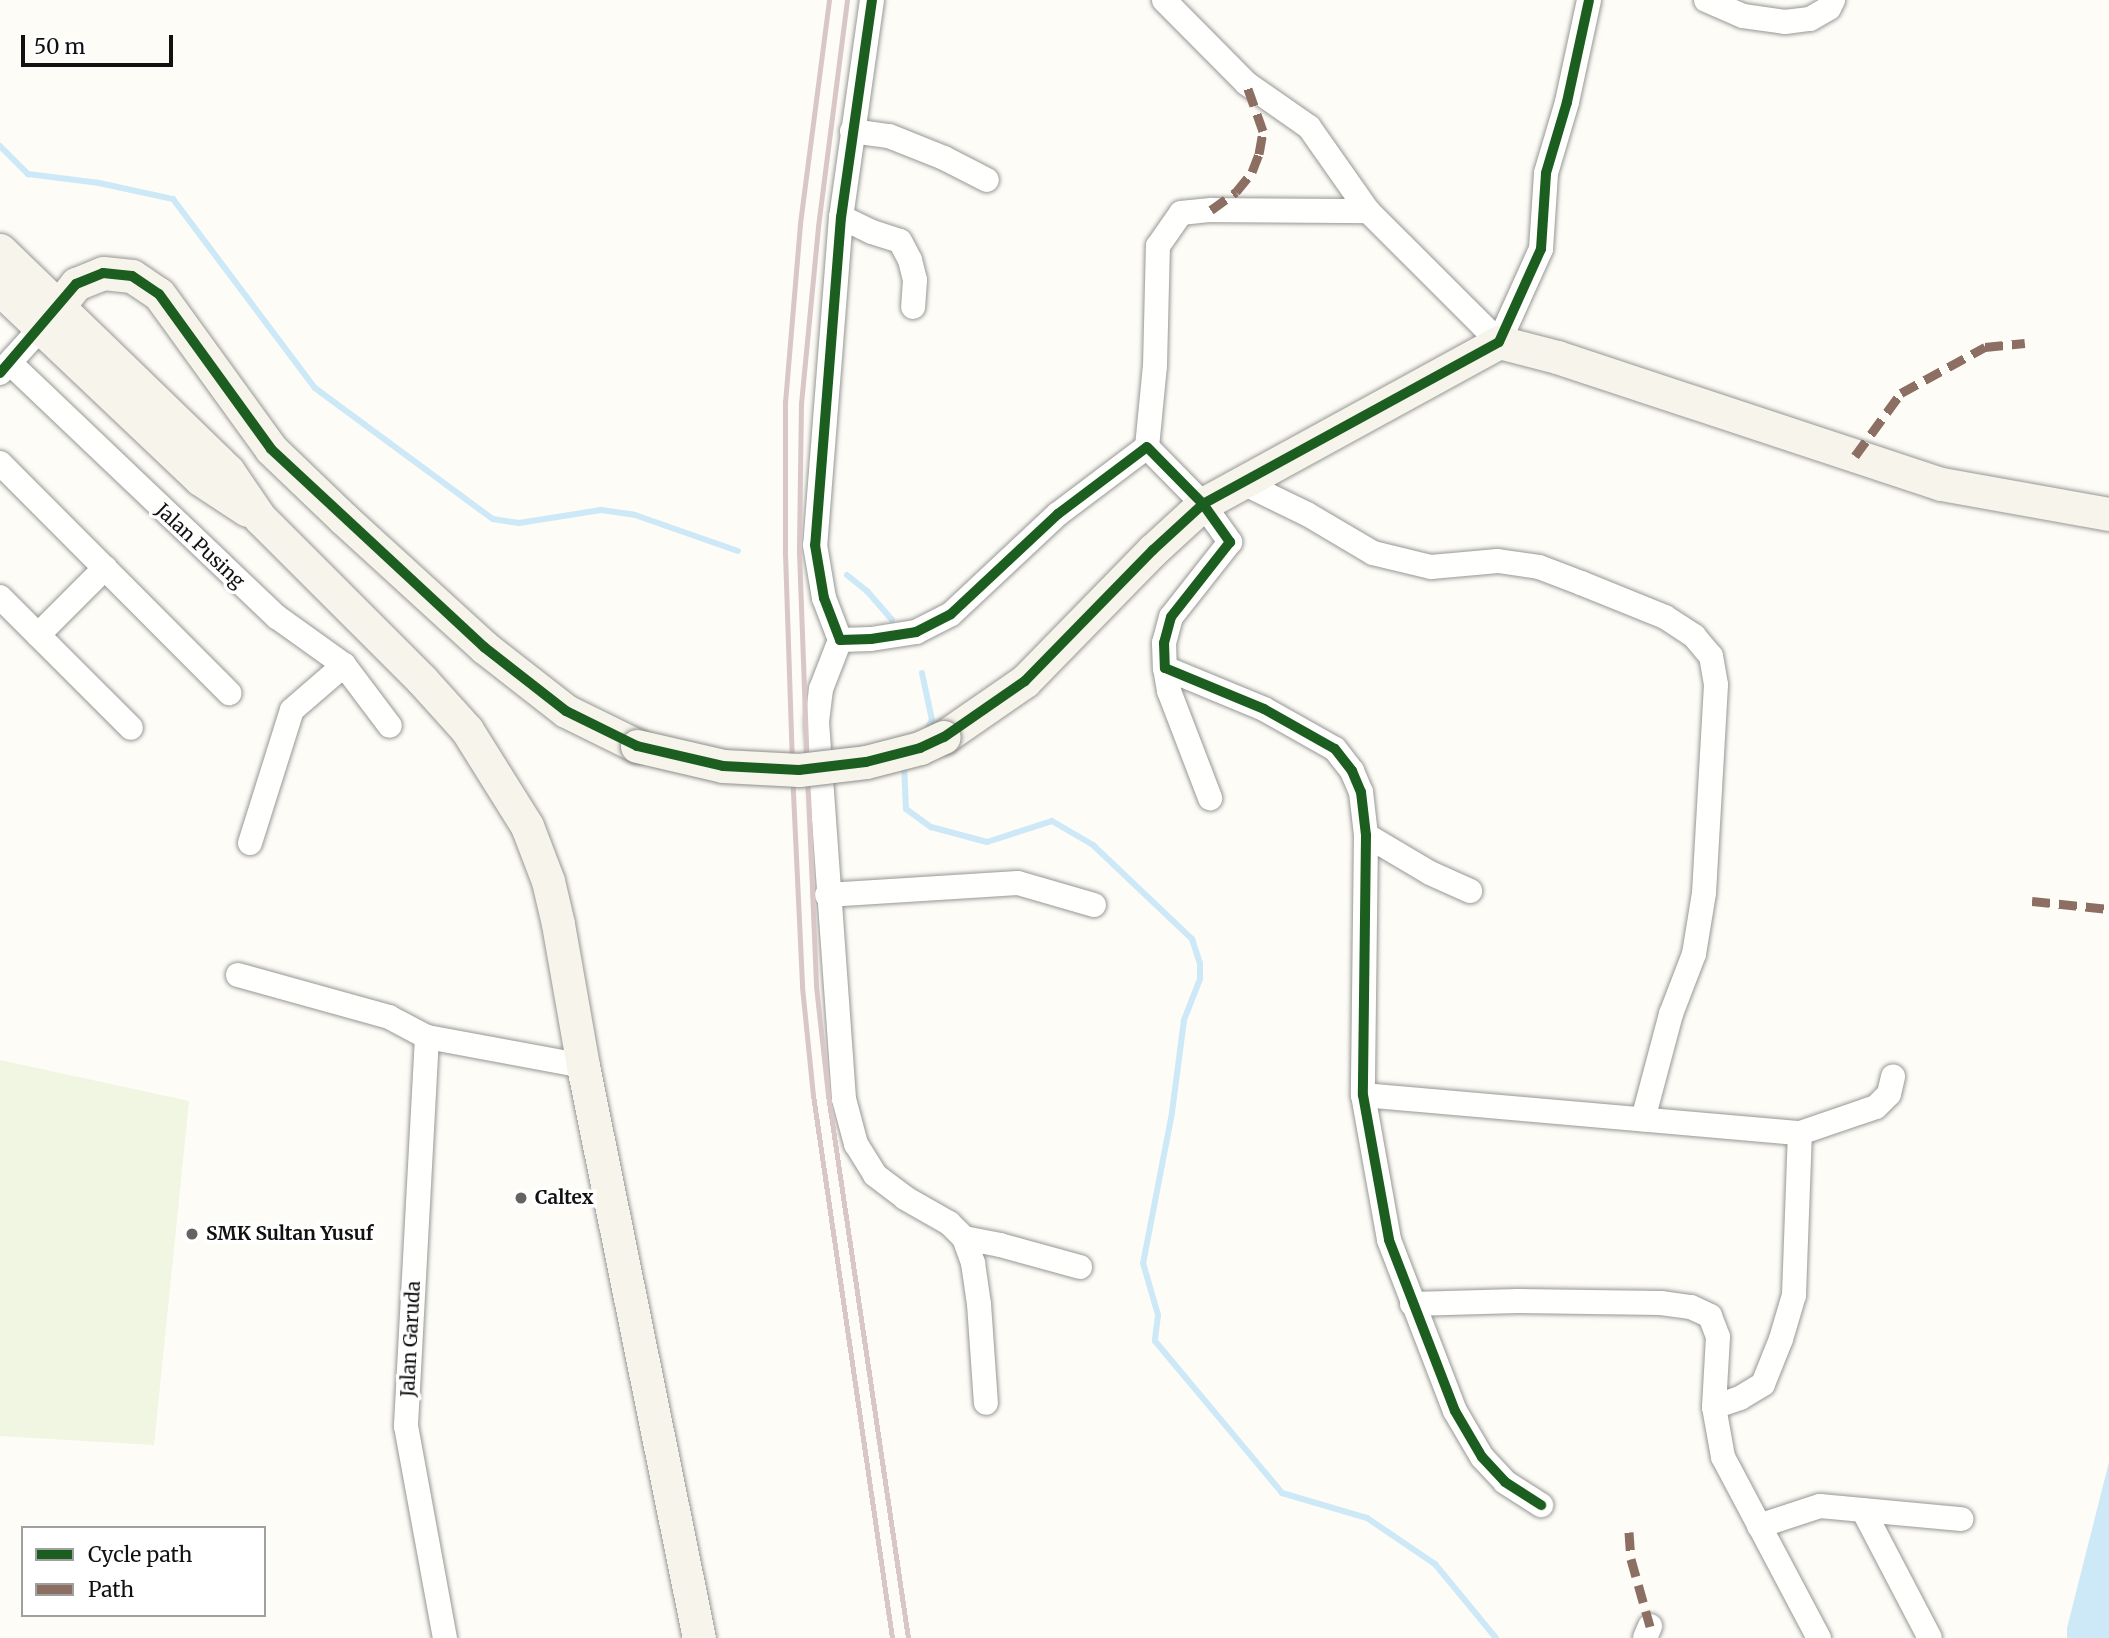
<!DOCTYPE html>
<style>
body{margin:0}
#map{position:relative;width:2109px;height:1638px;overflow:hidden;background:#fdfcf7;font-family:Merriweather,serif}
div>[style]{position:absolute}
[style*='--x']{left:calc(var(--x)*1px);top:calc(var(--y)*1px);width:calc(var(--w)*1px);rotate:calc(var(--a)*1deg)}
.pitch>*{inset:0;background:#f0f6e1}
.water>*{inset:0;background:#cde8f7}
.stream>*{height:6px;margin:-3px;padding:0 3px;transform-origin:3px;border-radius:3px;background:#cde8f7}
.roads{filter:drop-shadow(0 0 2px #979795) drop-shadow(0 0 2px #979795)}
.street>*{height:24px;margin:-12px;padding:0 12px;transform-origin:12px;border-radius:12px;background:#fffffe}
.secondary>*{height:33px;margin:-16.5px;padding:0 16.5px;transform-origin:16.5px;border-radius:16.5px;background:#f6f4eb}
.rail>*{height:5px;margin:-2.5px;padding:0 2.5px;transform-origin:2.5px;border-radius:2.5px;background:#d9c6c7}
.bridges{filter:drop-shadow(0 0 2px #8e8d8b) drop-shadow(0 0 2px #8e8d8b)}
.secondary-bridge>*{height:33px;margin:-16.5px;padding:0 16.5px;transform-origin:16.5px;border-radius:16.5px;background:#f6f4eb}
.quiet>*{height:9px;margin-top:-4.5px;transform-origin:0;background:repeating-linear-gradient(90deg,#8d6e63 0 18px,transparent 0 27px)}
.cycleway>*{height:10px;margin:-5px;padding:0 5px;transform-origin:5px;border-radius:5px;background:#1b5e20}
.dots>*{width:19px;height:19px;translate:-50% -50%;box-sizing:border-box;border:4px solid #fff;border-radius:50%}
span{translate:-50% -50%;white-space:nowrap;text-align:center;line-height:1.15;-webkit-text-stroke:7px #fff;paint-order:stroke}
.street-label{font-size:19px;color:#111}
.poi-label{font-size:19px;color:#111;font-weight:700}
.left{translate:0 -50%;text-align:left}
.legend{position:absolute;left:21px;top:1526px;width:245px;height:91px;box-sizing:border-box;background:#fff;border:2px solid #a0a0a0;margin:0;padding:9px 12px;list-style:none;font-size:21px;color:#111}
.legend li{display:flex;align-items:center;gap:14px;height:35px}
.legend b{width:35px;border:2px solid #a0a0a0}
.scale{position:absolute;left:21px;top:35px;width:152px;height:32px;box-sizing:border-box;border:4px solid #111;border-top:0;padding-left:9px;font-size:21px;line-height:24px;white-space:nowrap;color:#111;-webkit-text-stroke:5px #fff;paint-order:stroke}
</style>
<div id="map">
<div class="pitch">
<div style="clip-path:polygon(0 1060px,189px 1101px,154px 1445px,0 1436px)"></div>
</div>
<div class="water">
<div style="clip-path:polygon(2109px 1462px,2109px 1638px,2067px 1638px,2067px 1628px)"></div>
</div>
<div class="stream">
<div style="--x:0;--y:146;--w:40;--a:45"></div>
<div style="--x:28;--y:174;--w:72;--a:7.2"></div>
<div style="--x:99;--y:183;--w:76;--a:12.2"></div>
<div style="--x:173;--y:199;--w:236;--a:53.1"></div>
<div style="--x:315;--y:388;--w:221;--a:36.4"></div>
<div style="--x:493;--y:519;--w:26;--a:9"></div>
<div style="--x:519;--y:523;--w:83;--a:-9"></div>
<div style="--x:601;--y:510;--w:34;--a:8"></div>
<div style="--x:635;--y:515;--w:109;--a:19.3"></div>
<div style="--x:847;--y:575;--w:26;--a:39"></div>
<div style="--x:867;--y:591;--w:38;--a:49"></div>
<div style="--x:922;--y:673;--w:48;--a:78"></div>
<div style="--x:932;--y:720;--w:13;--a:119"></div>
<div style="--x:904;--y:764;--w:45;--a:87.5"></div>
<div style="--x:906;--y:809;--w:31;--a:36"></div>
<div style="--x:931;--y:827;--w:58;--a:15"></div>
<div style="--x:987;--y:842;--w:68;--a:-17.9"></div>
<div style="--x:1052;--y:821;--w:48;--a:30.3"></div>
<div style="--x:1093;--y:845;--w:137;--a:43.5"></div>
<div style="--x:1192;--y:939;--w:25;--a:72"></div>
<div style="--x:1200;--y:963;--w:16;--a:90"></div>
<div style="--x:1200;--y:979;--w:44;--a:111.3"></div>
<div style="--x:1184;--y:1020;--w:94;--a:97.4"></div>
<div style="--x:1172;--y:1113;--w:153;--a:100.9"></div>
<div style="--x:1143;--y:1263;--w:54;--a:73.9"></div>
<div style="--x:1158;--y:1315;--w:26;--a:97"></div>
<div style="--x:1155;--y:1341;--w:198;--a:50.1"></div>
<div style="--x:1282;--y:1493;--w:89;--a:16.4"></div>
<div style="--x:1367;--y:1518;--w:82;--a:34.1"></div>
<div style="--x:1435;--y:1564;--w:96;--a:50.5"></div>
</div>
<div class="roads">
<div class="street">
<div style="--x:872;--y:0;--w:219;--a:98.1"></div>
<div style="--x:841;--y:217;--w:329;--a:94.5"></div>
<div style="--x:815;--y:545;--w:54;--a:80.4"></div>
<div style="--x:824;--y:598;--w:45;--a:69.1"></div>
<div style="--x:840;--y:640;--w:31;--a:-2"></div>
<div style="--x:871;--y:639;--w:46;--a:-8.8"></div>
<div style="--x:916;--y:632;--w:39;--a:-27"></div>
<div style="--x:951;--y:614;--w:146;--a:-43.1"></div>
<div style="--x:1058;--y:514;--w:111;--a:-37"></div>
<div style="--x:1147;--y:447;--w:80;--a:45.5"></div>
<div style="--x:1203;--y:504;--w:47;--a:54.6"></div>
<div style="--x:1230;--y:542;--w:95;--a:128.2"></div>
<div style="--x:1171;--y:617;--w:27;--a:105"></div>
<div style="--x:1164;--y:643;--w:25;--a:88"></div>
<div style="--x:1165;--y:668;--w:107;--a:22.5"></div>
<div style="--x:1264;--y:709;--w:81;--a:29.4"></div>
<div style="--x:1335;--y:749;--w:28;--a:52"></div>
<div style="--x:1352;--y:771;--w:23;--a:67"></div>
<div style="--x:1361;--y:792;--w:43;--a:83.4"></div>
<div style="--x:1366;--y:835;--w:260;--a:90.7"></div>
<div style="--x:1363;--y:1095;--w:147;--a:79.8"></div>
<div style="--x:1389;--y:1240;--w:183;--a:68.9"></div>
<div style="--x:1455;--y:1411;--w:53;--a:59.6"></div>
<div style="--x:1482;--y:1457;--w:34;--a:47"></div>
<div style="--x:1505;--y:1482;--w:43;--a:32.6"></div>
<div style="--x:1164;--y:0;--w:117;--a:45.3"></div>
<div style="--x:1246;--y:83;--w:77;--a:34.9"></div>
<div style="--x:1309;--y:127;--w:103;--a:54.9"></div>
<div style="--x:1368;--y:211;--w:185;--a:45"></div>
<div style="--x:1499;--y:342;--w:102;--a:-65.7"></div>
<div style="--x:1541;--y:249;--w:76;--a:-86.2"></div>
<div style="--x:1546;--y:173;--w:74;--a:-73.5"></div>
<div style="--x:1567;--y:102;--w:104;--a:-77.8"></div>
<div style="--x:1706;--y:0;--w:40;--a:23.4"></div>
<div style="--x:1743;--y:16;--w:42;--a:8.1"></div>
<div style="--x:1785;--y:22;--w:25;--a:-7"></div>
<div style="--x:1810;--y:19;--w:22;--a:-30"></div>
<div style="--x:1829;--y:8;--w:9;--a:-63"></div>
<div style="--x:852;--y:131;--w:37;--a:8"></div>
<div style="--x:889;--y:136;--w:59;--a:21.8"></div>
<div style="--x:944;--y:158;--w:48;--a:27.1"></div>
<div style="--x:841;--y:217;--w:34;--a:26"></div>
<div style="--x:872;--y:232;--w:29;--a:18"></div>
<div style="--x:900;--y:241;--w:21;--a:62"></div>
<div style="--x:910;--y:260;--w:21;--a:76"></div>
<div style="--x:915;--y:280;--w:27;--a:94"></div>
<div style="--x:10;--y:363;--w:369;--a:43.6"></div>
<div style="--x:277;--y:617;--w:82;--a:35.6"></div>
<div style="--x:344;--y:665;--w:76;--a:53"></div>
<div style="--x:0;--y:373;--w:59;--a:-47.7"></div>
<div style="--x:1147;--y:447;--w:81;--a:-84.4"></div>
<div style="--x:1155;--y:366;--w:120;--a:-88.6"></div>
<div style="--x:1158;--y:246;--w:40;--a:-55.1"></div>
<div style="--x:1181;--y:213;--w:30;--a:-6"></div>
<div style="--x:1211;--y:210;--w:157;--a:0.4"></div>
<div style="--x:0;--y:463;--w:325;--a:45.1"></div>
<div style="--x:1241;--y:482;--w:73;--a:25.9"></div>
<div style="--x:1307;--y:514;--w:77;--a:30.6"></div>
<div style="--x:1373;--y:553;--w:60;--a:13.6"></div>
<div style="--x:1431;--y:567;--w:67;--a:-5.1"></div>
<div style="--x:1498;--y:561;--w:41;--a:8.3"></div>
<div style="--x:1539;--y:567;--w:45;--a:20.9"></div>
<div style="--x:1581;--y:583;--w:91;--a:22"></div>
<div style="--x:1665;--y:617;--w:35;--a:33"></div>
<div style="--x:1694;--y:636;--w:26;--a:50"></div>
<div style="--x:1711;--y:656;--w:29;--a:80"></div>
<div style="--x:1716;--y:685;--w:208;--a:93.3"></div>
<div style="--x:1704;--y:893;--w:62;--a:99.3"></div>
<div style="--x:1694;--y:954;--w:64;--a:111"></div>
<div style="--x:1671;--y:1014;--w:109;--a:104.9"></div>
<div style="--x:0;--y:597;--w:185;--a:45"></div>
<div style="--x:38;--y:635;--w:95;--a:-45"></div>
<div style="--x:840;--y:640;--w:53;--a:111.2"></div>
<div style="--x:821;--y:689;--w:33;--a:97"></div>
<div style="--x:817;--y:722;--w:378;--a:85.9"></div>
<div style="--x:844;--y:1099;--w:47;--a:75.1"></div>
<div style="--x:856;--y:1144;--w:36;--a:58"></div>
<div style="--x:875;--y:1175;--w:38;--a:37"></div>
<div style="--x:905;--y:1198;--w:51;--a:29.6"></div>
<div style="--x:949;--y:1223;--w:21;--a:45"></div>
<div style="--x:964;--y:1238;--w:27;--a:70"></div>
<div style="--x:973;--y:1263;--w:41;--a:81.7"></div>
<div style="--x:979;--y:1304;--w:99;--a:86"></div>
<div style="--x:1165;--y:668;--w:23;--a:80"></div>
<div style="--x:1169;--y:691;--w:115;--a:69"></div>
<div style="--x:1366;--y:835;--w:74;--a:30.7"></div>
<div style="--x:1430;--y:873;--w:44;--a:24.2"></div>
<div style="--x:250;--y:843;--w:139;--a:-72.5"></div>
<div style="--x:292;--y:710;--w:69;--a:-40.9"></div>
<div style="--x:827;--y:895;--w:191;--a:-3.6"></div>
<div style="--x:1018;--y:883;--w:79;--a:16.1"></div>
<div style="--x:238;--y:975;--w:157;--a:15.5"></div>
<div style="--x:389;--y:1017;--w:43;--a:27.8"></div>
<div style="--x:427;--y:1037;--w:159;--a:10.5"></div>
<div style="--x:427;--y:1037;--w:390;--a:93.1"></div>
<div style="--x:406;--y:1426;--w:216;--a:79.6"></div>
<div style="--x:1363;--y:1095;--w:439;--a:5"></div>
<div style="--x:1800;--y:1133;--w:80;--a:-18.9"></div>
<div style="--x:1876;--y:1107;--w:18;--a:-45"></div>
<div style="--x:1889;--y:1094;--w:18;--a:-77"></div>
<div style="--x:964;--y:1238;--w:37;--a:11"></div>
<div style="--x:1000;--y:1245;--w:83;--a:15.4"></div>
<div style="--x:1412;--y:1304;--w:106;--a:-1.6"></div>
<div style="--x:1518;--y:1301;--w:143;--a:0.8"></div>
<div style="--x:1661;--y:1303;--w:30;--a:8"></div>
<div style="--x:1691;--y:1307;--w:21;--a:25"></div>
<div style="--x:1710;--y:1316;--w:22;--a:69"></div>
<div style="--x:1718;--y:1337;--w:70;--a:93.3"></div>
<div style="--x:1714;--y:1407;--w:51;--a:79.8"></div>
<div style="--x:1723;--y:1457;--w:205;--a:62.1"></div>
<div style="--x:1714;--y:1407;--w:28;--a:-19"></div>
<div style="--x:1740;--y:1398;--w:27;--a:-31"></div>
<div style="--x:1763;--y:1384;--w:48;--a:-68.2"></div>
<div style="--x:1781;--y:1339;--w:46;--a:-73.5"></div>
<div style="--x:1794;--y:1295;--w:162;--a:-87.9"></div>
<div style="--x:1863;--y:1510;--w:144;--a:62.4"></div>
<div style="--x:1759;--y:1526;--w:64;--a:-18.2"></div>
<div style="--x:1820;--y:1506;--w:142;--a:5.3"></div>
<div style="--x:1645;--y:1638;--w:13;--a:-67"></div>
</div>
<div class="secondary">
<div style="--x:0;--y:250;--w:318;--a:44.1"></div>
<div style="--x:228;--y:471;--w:57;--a:55.8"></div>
<div style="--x:260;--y:518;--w:229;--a:45"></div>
<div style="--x:422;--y:680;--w:67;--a:48"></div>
<div style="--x:467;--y:730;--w:113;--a:58"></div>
<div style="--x:527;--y:826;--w:59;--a:69.1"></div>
<div style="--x:548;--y:881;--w:44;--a:76.9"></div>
<div style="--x:558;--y:924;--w:144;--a:80"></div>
<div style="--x:583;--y:1066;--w:584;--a:78.54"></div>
<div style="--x:0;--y:289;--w:276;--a:43.5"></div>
<div style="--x:200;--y:479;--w:56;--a:33.4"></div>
<div style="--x:40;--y:329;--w:58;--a:-51.3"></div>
<div style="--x:76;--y:284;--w:29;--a:-22"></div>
<div style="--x:103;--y:273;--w:29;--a:6"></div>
<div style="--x:132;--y:276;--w:32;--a:34"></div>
<div style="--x:159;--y:294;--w:191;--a:54.1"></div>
<div style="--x:271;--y:449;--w:101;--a:43.8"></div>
<div style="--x:344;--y:519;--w:190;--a:42.4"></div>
<div style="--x:484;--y:647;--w:104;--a:38"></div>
<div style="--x:566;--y:711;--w:79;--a:26.2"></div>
<div style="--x:944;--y:737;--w:98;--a:-34.7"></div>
<div style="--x:1025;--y:681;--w:183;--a:-45.7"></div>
<div style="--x:1153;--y:550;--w:68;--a:-42.6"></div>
<div style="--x:1203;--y:504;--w:337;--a:-28.7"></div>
<div style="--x:1499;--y:342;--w:60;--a:14.5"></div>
<div style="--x:1557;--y:357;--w:404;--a:18.3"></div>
<div style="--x:1941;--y:484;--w:171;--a:10.1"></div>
</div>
</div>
<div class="rail">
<div style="--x:829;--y:0;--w:226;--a:97.4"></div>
<div style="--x:800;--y:224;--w:178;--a:94.8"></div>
<div style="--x:785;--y:401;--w:152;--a:90"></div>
<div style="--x:785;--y:553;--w:240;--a:88.1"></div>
<div style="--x:793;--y:793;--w:194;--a:87.3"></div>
<div style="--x:802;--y:987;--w:109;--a:84.2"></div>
<div style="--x:813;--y:1095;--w:549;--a:81.72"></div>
<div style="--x:847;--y:0;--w:229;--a:97.3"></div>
<div style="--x:818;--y:227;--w:177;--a:95.5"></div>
<div style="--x:801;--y:403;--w:149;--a:90.8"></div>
<div style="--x:799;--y:552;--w:241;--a:87.9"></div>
<div style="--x:808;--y:793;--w:193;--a:87.6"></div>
<div style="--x:816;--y:986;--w:110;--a:83.7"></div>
<div style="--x:828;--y:1095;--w:549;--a:81.62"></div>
</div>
<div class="bridges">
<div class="secondary-bridge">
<div style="--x:637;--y:746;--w:88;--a:13.1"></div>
<div style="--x:723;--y:766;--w:76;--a:3"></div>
<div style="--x:799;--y:770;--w:67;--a:-6.8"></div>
<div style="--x:866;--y:762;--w:56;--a:-14.5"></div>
<div style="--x:920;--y:748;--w:26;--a:-25"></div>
</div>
</div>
<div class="quiet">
<div style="--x:1211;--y:210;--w:31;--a:-36"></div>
<div style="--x:1236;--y:192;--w:26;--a:-51"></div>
<div style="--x:1252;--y:172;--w:19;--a:-69"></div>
<div style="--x:1259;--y:154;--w:23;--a:-80"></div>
<div style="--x:1263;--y:131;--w:51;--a:-109.5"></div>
<div style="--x:1855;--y:456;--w:78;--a:-53.9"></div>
<div style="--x:1901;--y:393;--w:96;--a:-28.7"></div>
<div style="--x:1985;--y:347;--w:40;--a:-5.7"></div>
<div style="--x:2032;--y:901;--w:77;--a:5.9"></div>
<div style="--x:1629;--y:1532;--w:27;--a:86"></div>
<div style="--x:1631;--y:1559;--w:70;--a:74.2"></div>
</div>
<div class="cycleway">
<div style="--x:872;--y:0;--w:219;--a:98.1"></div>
<div style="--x:841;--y:217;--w:329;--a:94.5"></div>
<div style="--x:815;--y:545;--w:54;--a:80.4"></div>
<div style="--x:824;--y:598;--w:45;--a:69.1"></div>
<div style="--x:840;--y:640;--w:31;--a:-2"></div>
<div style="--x:871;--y:639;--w:46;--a:-8.8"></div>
<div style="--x:916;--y:632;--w:39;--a:-27"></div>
<div style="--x:951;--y:614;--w:146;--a:-43.1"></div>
<div style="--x:1058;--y:514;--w:111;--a:-37"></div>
<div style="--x:1147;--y:447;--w:80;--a:45.5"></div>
<div style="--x:1203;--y:504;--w:47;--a:54.6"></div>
<div style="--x:1230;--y:542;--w:95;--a:128.2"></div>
<div style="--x:1171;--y:617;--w:27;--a:105"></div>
<div style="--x:1164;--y:643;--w:25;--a:88"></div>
<div style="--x:1165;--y:668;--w:107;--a:22.5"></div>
<div style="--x:1264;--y:709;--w:81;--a:29.4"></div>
<div style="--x:1335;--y:749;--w:28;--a:52"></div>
<div style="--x:1352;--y:771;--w:23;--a:67"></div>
<div style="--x:1361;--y:792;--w:43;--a:83.4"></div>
<div style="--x:1366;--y:835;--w:260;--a:90.7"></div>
<div style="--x:1363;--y:1095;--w:147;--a:79.8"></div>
<div style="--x:1389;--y:1240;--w:183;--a:68.9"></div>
<div style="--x:1455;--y:1411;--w:53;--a:59.6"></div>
<div style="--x:1482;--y:1457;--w:34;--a:47"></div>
<div style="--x:1505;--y:1482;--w:43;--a:32.6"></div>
<div style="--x:0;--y:373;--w:117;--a:-49.5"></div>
<div style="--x:76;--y:284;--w:29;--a:-22"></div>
<div style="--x:103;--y:273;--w:29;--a:6"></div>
<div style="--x:132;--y:276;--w:32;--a:34"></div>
<div style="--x:159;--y:294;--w:191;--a:54.1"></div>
<div style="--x:271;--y:449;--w:291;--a:42.9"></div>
<div style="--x:484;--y:647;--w:104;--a:38"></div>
<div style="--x:566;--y:711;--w:79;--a:26.2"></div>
<div style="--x:637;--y:746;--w:88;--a:13.1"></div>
<div style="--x:723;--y:766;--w:76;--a:3"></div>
<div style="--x:799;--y:770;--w:67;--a:-6.8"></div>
<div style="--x:866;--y:762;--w:56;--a:-14.5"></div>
<div style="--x:920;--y:748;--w:26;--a:-25"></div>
<div style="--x:944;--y:737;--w:98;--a:-34.7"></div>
<div style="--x:1025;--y:681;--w:183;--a:-45.7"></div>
<div style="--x:1153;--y:550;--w:68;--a:-42.6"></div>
<div style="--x:1203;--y:504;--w:337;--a:-28.7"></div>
<div style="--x:1499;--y:342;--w:102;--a:-65.7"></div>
<div style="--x:1541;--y:249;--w:76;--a:-86.2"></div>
<div style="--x:1546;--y:173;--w:74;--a:-73.5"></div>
<div style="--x:1567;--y:102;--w:104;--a:-77.8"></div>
</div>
<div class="dots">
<div style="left:521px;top:1198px;background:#646362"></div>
<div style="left:192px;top:1234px;background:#646362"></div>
</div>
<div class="street-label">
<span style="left:200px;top:546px;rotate:43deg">Jalan Pusing</span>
<span style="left:411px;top:1339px;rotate:-87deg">Jalan Garuda</span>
</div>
<div class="poi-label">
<span class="left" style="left:535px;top:1198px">Caltex</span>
<span class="left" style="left:206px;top:1234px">SMK Sultan Yusuf</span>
</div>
<ul class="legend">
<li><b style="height:9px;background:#1b5e20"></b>Cycle path</li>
<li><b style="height:9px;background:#8d6e63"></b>Path</li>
</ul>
<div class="scale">50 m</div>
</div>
